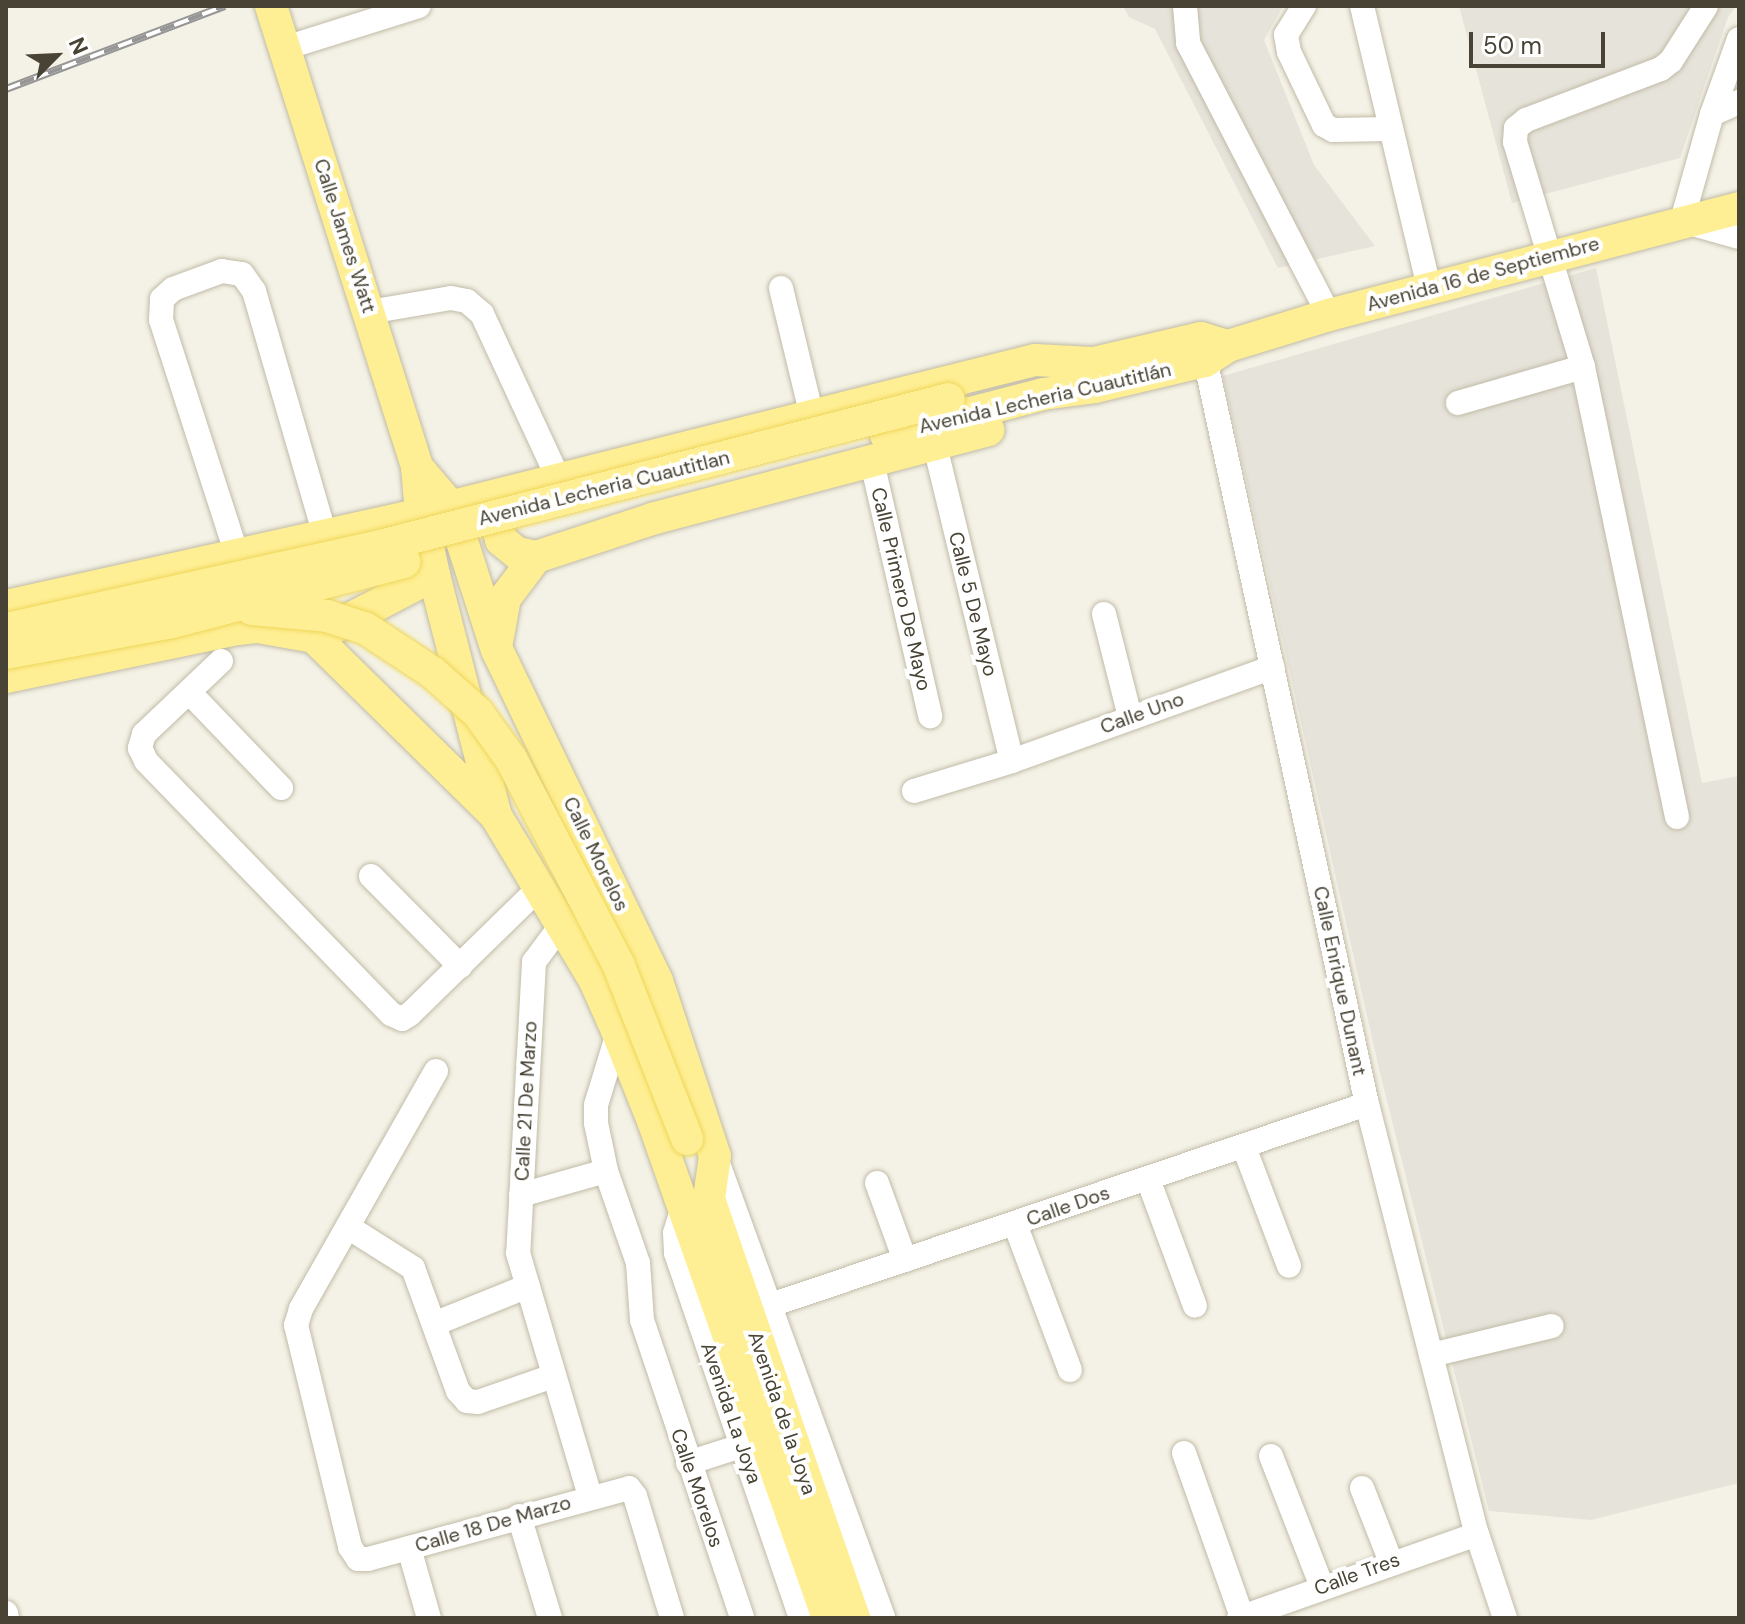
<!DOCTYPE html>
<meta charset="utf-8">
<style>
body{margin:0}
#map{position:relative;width:1745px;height:1624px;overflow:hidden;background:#f4f2e6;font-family:"DM Sans",sans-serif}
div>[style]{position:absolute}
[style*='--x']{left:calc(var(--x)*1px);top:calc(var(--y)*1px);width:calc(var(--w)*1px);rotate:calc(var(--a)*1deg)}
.industrial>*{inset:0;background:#e6e3da}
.roads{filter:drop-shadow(0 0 2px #c1bba7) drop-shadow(0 0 2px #c1bba7)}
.minor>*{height:24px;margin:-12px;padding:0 12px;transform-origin:12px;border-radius:12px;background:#fff}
.major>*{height:32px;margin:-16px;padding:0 16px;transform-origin:16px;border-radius:16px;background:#ffef94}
.rail>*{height:8px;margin-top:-4px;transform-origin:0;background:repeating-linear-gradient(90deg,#fff 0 15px,#969696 0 30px);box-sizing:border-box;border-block:2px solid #969696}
.bridges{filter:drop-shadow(0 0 2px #eed659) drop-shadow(0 0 2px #eed659)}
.major-bridge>*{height:32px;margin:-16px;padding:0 16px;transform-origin:16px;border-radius:16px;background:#ffef94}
span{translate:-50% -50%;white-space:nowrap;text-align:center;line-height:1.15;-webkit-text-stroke:8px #fff;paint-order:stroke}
.street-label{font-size:20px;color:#484334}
.frame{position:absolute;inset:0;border:8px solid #484334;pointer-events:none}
.north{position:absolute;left:16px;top:16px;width:80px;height:80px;-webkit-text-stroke:6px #fff;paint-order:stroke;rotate:66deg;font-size:22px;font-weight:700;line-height:32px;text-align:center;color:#484334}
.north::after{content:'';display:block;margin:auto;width:28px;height:36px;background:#484334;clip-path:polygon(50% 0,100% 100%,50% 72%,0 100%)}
.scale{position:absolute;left:1469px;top:32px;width:136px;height:36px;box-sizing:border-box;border:4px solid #484334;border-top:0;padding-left:10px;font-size:24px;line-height:28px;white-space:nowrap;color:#484334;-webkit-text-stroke:6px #fff;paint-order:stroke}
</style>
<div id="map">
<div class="industrial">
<div style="clip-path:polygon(1123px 6px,1283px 6px,1264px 40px,1314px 165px,1375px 246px,1278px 268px,1155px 29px,1129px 17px)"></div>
<div style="clip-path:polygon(1459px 6px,1736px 6px,1728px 17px,1680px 158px,1512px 203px)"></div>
<div style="clip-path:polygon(1596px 268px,1702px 783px,1739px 776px,1739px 1483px,1591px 1520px,1489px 1511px,1379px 1069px,1223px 376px)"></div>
</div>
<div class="roads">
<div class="minor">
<div style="--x:1185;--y:6;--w:37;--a:85"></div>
<div style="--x:1188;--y:43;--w:306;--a:62.6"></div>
<div style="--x:1304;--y:6;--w:34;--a:122"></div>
<div style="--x:1286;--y:35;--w:17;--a:80"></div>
<div style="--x:1289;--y:52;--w:81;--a:64.4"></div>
<div style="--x:1324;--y:125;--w:10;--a:29"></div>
<div style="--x:1333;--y:130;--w:58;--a:-1"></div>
<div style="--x:1362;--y:6;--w:290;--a:76.6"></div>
<div style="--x:1739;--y:39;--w:80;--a:109.8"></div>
<div style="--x:1712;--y:114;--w:111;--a:105.7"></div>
<div style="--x:1682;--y:221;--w:59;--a:15.7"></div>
<div style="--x:285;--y:48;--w:140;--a:-17.4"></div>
<div style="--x:1712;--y:114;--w:30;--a:-24"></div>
<div style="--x:781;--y:288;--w:132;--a:76.4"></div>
<div style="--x:369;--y:312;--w:83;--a:-9.7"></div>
<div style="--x:451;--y:298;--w:16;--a:11"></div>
<div style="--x:467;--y:301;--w:20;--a:41"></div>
<div style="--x:482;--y:314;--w:183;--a:65.1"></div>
<div style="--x:1202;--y:345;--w:777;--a:77.74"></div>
<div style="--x:1367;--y:1104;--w:444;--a:75.7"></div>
<div style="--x:1477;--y:1534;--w:89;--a:71.6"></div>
<div style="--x:1458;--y:403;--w:130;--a:-16.1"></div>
<div style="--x:935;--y:446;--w:324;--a:76.3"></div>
<div style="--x:872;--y:462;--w:261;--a:77.1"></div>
<div style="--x:237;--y:555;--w:247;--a:-107.9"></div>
<div style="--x:161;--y:320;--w:21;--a:-87"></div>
<div style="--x:162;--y:299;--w:15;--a:-42"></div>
<div style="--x:173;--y:289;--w:52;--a:-20.2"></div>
<div style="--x:222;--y:271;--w:20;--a:9"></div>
<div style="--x:242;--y:274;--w:21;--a:55"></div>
<div style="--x:254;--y:291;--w:255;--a:73.8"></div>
<div style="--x:1104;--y:614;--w:106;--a:75.8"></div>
<div style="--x:221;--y:661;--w:106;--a:136.5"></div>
<div style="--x:144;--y:734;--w:15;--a:106"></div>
<div style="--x:140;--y:748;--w:14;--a:65"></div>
<div style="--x:146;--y:761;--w:352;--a:45.9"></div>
<div style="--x:391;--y:1014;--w:12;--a:24"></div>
<div style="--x:402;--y:1019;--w:9;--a:-32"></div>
<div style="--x:410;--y:1014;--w:182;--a:-44.3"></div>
<div style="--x:189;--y:692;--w:133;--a:46.2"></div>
<div style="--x:914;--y:791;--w:102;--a:-17"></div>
<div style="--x:1012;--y:761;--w:277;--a:-19.8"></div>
<div style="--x:1677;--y:817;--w:460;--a:-101.8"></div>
<div style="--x:1583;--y:367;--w:235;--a:-106.8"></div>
<div style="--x:1515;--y:142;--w:14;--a:-86"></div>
<div style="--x:1516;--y:128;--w:13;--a:-39"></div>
<div style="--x:1526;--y:120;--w:144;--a:-20.7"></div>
<div style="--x:1661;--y:69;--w:13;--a:-39"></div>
<div style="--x:1671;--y:61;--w:65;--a:-57.5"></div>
<div style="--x:371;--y:876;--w:127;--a:45.3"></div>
<div style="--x:562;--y:924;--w:47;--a:126.4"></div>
<div style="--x:534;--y:962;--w:291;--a:93.1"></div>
<div style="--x:518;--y:1253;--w:253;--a:73.5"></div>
<div style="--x:618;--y:1033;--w:75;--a:107"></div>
<div style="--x:596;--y:1105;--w:18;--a:90"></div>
<div style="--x:596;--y:1123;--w:49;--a:78.2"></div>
<div style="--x:606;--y:1171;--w:97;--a:70.8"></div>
<div style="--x:638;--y:1263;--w:57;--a:86"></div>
<div style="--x:642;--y:1320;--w:314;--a:71.4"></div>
<div style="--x:436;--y:1071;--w:274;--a:119.6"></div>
<div style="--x:301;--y:1309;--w:17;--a:107"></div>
<div style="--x:296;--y:1325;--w:228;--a:76.3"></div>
<div style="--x:350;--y:1547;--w:14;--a:56"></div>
<div style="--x:358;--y:1559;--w:10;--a:0"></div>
<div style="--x:368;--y:1559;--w:270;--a:-15.2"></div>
<div style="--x:629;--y:1488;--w:10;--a:53"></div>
<div style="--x:635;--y:1496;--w:127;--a:73.1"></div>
<div style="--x:1244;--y:1147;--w:127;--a:69.3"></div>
<div style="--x:716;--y:1158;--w:489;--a:70"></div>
<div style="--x:1148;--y:1179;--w:135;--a:69.7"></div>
<div style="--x:877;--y:1183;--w:82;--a:70"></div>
<div style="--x:521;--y:1195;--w:88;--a:-15.8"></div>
<div style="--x:683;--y:1207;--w:27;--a:107"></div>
<div style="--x:675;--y:1233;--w:20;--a:87"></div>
<div style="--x:676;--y:1253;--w:386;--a:71.1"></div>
<div style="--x:1015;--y:1224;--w:156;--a:69.4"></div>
<div style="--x:348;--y:1227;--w:77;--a:32.2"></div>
<div style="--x:413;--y:1268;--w:131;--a:69.9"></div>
<div style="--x:458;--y:1391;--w:13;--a:48"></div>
<div style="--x:467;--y:1401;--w:11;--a:5"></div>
<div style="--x:478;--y:1402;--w:79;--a:-19.1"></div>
<div style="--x:768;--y:1306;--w:632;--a:-18.64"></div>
<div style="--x:434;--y:1324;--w:101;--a:-22"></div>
<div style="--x:1431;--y:1355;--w:124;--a:-13.5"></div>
<div style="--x:1184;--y:1453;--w:174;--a:70.5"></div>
<div style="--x:1271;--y:1456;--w:141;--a:68.7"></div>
<div style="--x:688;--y:1463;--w:56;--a:-17.8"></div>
<div style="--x:1362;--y:1488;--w:79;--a:68.6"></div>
<div style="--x:519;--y:1516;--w:107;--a:73.1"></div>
<div style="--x:409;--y:1548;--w:73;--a:74.1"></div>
<div style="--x:6;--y:1613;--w:5;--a:79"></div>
<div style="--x:1239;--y:1618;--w:252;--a:-19.4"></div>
</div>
<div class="major">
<div style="--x:271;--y:6;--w:484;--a:72.4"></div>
<div style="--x:417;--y:467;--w:47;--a:85.1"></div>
<div style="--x:421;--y:514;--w:62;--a:78"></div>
<div style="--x:434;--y:575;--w:249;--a:75.6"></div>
<div style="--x:496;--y:816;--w:192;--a:59"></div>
<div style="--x:595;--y:981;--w:57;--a:66.1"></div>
<div style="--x:618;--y:1033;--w:95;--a:68.3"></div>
<div style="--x:653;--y:1121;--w:527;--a:70.6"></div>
<div style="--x:1072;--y:368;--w:132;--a:-13.1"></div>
<div style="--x:1201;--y:338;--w:28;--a:17"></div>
<div style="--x:886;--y:435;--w:162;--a:-14.6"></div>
<div style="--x:1043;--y:394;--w:52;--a:-7.7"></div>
<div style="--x:1095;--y:387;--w:113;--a:-13.3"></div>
<div style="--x:1205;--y:361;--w:27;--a:-33"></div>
<div style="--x:1228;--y:346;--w:106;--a:-17.1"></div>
<div style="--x:1329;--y:315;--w:424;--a:-14.6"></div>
<div style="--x:417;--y:467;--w:52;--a:49.6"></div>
<div style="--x:451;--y:507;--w:150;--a:72.2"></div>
<div style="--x:497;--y:650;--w:368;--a:64.2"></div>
<div style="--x:657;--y:981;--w:184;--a:71.7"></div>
<div style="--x:715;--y:1156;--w:42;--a:98.1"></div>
<div style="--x:709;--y:1198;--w:10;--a:73"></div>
<div style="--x:712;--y:1208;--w:434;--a:70.9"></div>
<div style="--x:496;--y:496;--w:21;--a:93"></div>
<div style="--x:495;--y:517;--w:24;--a:75"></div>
<div style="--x:501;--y:540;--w:21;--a:39"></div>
<div style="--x:517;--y:553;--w:19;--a:12"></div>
<div style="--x:6;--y:606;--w:425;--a:-12.5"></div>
<div style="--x:421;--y:514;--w:633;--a:-14.08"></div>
<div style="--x:1035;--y:360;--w:57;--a:3"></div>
<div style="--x:327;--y:631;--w:121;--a:-27.6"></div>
<div style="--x:497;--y:642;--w:45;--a:-79.7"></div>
<div style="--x:505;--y:598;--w:51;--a:-52.9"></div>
<div style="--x:536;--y:557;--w:122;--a:-18.1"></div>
<div style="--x:652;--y:519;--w:348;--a:-14.8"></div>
<div style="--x:6;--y:677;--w:237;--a:-11.7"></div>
<div style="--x:238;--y:629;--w:20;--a:-6"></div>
<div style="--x:258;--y:627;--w:57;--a:10.1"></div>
<div style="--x:314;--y:637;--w:255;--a:44.5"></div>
</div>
</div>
<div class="rail">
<div style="--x:6;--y:89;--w:234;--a:-20.8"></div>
</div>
<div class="bridges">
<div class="major-bridge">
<div style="--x:252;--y:609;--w:75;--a:5.3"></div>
<div style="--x:327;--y:616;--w:40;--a:18"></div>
<div style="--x:365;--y:628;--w:82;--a:33.5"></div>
<div style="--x:433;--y:673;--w:60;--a:41.6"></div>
<div style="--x:478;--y:713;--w:57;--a:54.3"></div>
<div style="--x:511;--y:759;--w:233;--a:62.4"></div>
<div style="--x:619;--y:966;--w:186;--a:68.5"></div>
<div style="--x:6;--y:629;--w:391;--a:-12.5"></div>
<div style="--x:388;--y:544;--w:579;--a:-14.49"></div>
<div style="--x:6;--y:653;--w:169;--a:-10.6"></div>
<div style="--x:172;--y:622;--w:240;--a:-14.5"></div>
</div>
</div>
<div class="street-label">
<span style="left:345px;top:236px;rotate:72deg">Calle James Watt</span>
<span style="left:1483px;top:274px;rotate:-15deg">Avenida 16 de Septiembre</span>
<span style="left:1045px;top:398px;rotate:-13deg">Avenida Lecheria Cuautitlán</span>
<span style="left:604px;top:488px;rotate:-14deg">Avenida Lecheria Cuautitlan</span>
<span style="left:901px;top:589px;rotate:77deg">Calle Primero De Mayo</span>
<span style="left:973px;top:604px;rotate:76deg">Calle 5 De Mayo</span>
<span style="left:1142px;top:713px;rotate:-20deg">Calle Uno</span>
<span style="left:596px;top:854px;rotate:64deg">Calle Morelos</span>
<span style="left:1340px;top:981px;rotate:78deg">Calle Enrique Dunant</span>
<span style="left:526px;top:1101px;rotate:-87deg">Calle 21 De Marzo</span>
<span style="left:1068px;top:1206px;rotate:-19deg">Calle Dos</span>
<span style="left:731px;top:1413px;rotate:71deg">Avenida La Joya</span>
<span style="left:782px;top:1413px;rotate:71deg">Avenida de la Joya</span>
<span style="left:697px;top:1488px;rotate:71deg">Calle Morelos</span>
<span style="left:493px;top:1524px;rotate:-16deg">Calle 18 De Marzo</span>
<span style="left:1357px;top:1574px;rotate:-20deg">Calle Tres</span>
</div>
<div class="frame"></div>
<div class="north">N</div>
<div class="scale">50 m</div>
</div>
